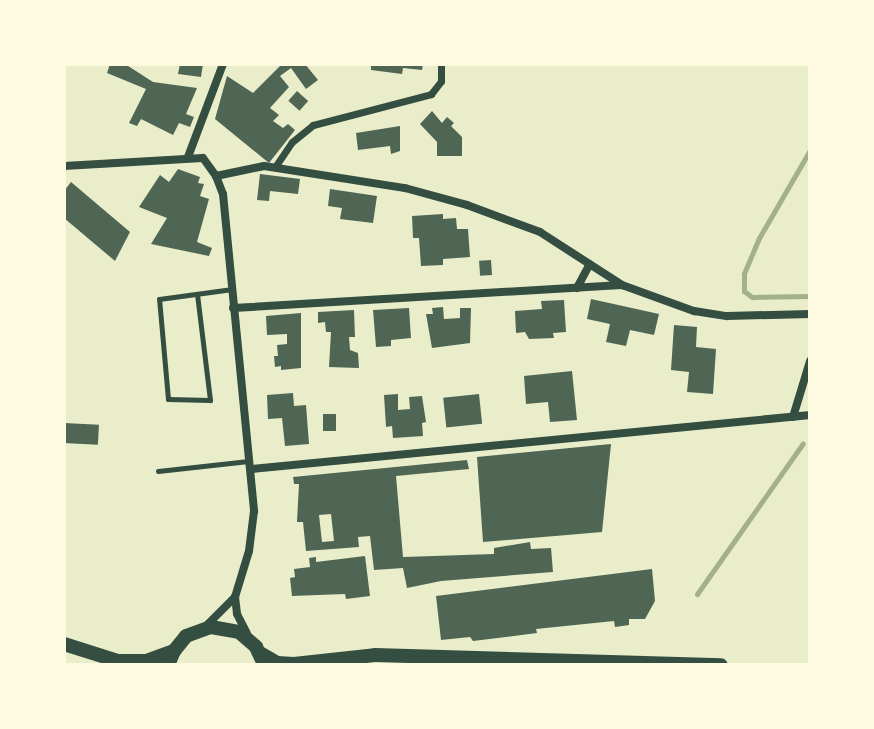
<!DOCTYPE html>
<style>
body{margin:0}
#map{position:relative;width:874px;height:729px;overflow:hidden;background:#e9edc9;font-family:Barlow,sans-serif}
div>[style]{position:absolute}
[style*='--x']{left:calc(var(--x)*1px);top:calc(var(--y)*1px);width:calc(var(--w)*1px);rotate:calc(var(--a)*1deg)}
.stream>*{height:5px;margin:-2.5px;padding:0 2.5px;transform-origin:2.5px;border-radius:2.5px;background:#a3b18a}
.building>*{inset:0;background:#4f6655;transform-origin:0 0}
.service>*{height:5px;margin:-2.5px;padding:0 2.5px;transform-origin:2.5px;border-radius:2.5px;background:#344e41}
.pedestrian>*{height:7px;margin:-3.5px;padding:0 3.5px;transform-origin:3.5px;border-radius:3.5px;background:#344e41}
.minor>*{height:8px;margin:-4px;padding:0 4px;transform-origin:4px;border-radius:4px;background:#344e41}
.secondary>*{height:14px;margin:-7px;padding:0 7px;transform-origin:7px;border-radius:7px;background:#344e41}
span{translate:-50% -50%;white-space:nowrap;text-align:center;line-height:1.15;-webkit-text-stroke:8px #fefae0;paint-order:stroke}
.frame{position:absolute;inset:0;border:66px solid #fefae0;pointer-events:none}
</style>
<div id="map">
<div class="stream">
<div style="--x:810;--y:150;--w:102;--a:120.1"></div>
<div style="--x:759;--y:238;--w:39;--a:113"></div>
<div style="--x:744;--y:274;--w:17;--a:90"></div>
<div style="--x:744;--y:291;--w:10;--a:37"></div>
<div style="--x:752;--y:297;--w:58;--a:-1"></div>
<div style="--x:697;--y:594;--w:184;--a:-54.9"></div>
</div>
<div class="building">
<div style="clip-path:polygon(110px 64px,125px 64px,153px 82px,197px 88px,186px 114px,194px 117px,190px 127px,179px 123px,173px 135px,141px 119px,137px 126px,129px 123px,146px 89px,107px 73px)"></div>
<div style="clip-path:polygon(180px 64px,203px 64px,201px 77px,178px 74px)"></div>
<div style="clip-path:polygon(282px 64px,305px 64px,318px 80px,306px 89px,291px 68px,280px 76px,289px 87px,270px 108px,279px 115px,273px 121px,283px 128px,288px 124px,295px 130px,269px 163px,215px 119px,227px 76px,253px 93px)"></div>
<div style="clip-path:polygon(371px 64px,423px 64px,422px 70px,403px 68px,402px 74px,371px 70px)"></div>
<div style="left:297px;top:91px;width:15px;height:13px;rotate:42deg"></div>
<div style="clip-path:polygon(432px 111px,442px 123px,447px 117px,454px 123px,451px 126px,462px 137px,462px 156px,437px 156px,437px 142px,420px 124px)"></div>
<div style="clip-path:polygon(400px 126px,400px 151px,391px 154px,390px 146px,358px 150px,356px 133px)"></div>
<div style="clip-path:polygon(178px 169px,200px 177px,198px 183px,204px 184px,200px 196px,209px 199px,197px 242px,212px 248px,209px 256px,151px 244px,167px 218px,139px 207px,160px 175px,169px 182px)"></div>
<div style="clip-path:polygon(260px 174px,300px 179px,298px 194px,270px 191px,269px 201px,257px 200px)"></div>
<div style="clip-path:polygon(71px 182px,130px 232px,115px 261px,64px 218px,64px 191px)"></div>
<div style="clip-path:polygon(330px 189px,377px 196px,373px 223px,340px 219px,342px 208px,328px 206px)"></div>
<div style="clip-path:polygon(443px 214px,443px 219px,456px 218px,457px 229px,468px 229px,470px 257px,443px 259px,443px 265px,421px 266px,419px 238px,413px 238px,412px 216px)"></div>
<div style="left:491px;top:260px;width:15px;height:12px;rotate:86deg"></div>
<div style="clip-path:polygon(591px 299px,659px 314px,654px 335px,630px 330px,626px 346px,606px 342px,610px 324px,587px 319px)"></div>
<div style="clip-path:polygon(564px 300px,566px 332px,553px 333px,554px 338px,529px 339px,525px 332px,516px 333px,515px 311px,542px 309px,541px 301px)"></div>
<div style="clip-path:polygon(443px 307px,444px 319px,460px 318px,460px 308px,471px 308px,470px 343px,432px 348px,426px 314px,433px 314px,432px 308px)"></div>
<div style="clip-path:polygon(409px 308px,411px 338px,391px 340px,391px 346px,376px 347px,373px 310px)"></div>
<div style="clip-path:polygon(354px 310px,355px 337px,349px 337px,350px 350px,358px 353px,359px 368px,329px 367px,331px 332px,326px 332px,325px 322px,318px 323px,318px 312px)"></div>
<div style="clip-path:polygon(301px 313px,301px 368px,281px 370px,281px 366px,275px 367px,274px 356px,278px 356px,277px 345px,287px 344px,287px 334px,267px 335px,266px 316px)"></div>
<div style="clip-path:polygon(674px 325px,697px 327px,696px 347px,716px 349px,713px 394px,687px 392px,689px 372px,671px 370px)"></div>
<div style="clip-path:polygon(572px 371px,577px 420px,550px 422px,548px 402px,526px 404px,524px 376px)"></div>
<div style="clip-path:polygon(293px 393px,294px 406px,306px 405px,309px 444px,285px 446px,282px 418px,268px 419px,267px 395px)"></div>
<div style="clip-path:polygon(398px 394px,398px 410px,410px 409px,409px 397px,422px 396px,426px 422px,422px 423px,423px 436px,393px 438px,392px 426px,386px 427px,384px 395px)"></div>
<div style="left:479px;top:394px;width:30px;height:36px;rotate:84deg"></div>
<div style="left:336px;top:414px;width:17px;height:13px;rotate:90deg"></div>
<div style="left:64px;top:423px;width:35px;height:20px;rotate:3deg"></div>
<div style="clip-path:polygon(611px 444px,602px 532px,483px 542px,477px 457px)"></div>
<div style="clip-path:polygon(evenodd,467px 460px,469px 469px,396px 476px,403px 557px,494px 554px,494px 548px,530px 542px,531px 549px,551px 548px,553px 572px,441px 581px,407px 588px,403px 568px,374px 570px,370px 536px,358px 537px,359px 547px,306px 551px,303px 522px,297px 522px,299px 484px,294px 484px,293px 477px,467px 460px,331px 514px,334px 541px,322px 542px,319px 515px,331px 514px)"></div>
<div style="clip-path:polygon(365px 556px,370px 596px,346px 599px,345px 594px,292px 596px,290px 578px,295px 577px,294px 569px,310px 567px,309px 558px,316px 557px,316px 562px)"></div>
<div style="clip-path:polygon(652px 569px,655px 601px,645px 619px,629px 619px,629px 625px,615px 627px,614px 621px,536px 629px,537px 633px,473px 641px,470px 637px,441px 640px,436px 596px)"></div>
</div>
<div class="service">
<div style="--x:197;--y:294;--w:107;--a:83"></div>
<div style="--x:210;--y:400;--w:42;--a:-178.6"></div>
<div style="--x:168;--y:399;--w:100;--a:-95.1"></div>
<div style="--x:159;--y:299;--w:74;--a:-7.8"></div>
<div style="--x:158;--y:471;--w:91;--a:-6.3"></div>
</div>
<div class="pedestrian">
<div style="--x:275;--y:167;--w:30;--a:-56"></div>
<div style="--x:292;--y:142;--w:27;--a:-39"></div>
<div style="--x:313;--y:125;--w:122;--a:-14.7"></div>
<div style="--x:431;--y:94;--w:16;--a:-52"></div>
<div style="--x:441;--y:81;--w:17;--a:-90"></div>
</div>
<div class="minor">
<div style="--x:188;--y:157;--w:99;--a:-69.4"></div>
<div style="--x:64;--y:166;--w:139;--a:-3.3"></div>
<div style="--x:203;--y:158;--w:22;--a:54"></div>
<div style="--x:216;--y:176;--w:19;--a:69"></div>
<div style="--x:223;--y:194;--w:319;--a:84.4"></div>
<div style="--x:254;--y:511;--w:40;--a:97.1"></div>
<div style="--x:249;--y:551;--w:48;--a:106.9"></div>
<div style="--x:235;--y:597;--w:40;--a:135"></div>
<div style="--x:216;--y:176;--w:49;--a:-11.8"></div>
<div style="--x:264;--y:166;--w:143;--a:8.9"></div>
<div style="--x:405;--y:188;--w:64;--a:15.3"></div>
<div style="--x:467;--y:205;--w:78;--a:20.3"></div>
<div style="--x:540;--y:232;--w:98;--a:32.9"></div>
<div style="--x:622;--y:285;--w:77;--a:19.9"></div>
<div style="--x:694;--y:311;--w:33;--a:9"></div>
<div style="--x:727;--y:316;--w:83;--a:-1.4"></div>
<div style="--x:577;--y:288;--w:27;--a:-62"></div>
<div style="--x:233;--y:308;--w:389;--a:-3.4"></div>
<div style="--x:793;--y:417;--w:59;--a:-73.1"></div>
<div style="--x:252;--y:469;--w:561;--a:-5.53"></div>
<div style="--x:235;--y:597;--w:17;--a:83"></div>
<div style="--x:237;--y:614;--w:22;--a:63"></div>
</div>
<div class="secondary">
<div style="--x:64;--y:644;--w:57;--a:17.5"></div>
<div style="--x:118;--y:661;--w:28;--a:0"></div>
<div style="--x:146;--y:661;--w:30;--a:-20"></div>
<div style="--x:260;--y:653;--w:20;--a:30"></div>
<div style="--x:277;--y:663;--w:17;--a:3"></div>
<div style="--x:294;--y:664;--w:81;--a:-6.3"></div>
<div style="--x:375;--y:655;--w:346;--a:1.7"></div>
<div style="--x:168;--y:665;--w:15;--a:-67"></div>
<div style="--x:174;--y:651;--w:19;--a:-51"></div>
<div style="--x:186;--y:636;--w:27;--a:-20"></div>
<div style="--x:211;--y:627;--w:28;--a:10"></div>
<div style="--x:239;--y:632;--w:23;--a:41"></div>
<div style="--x:256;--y:647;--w:14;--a:65"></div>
</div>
<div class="frame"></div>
</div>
